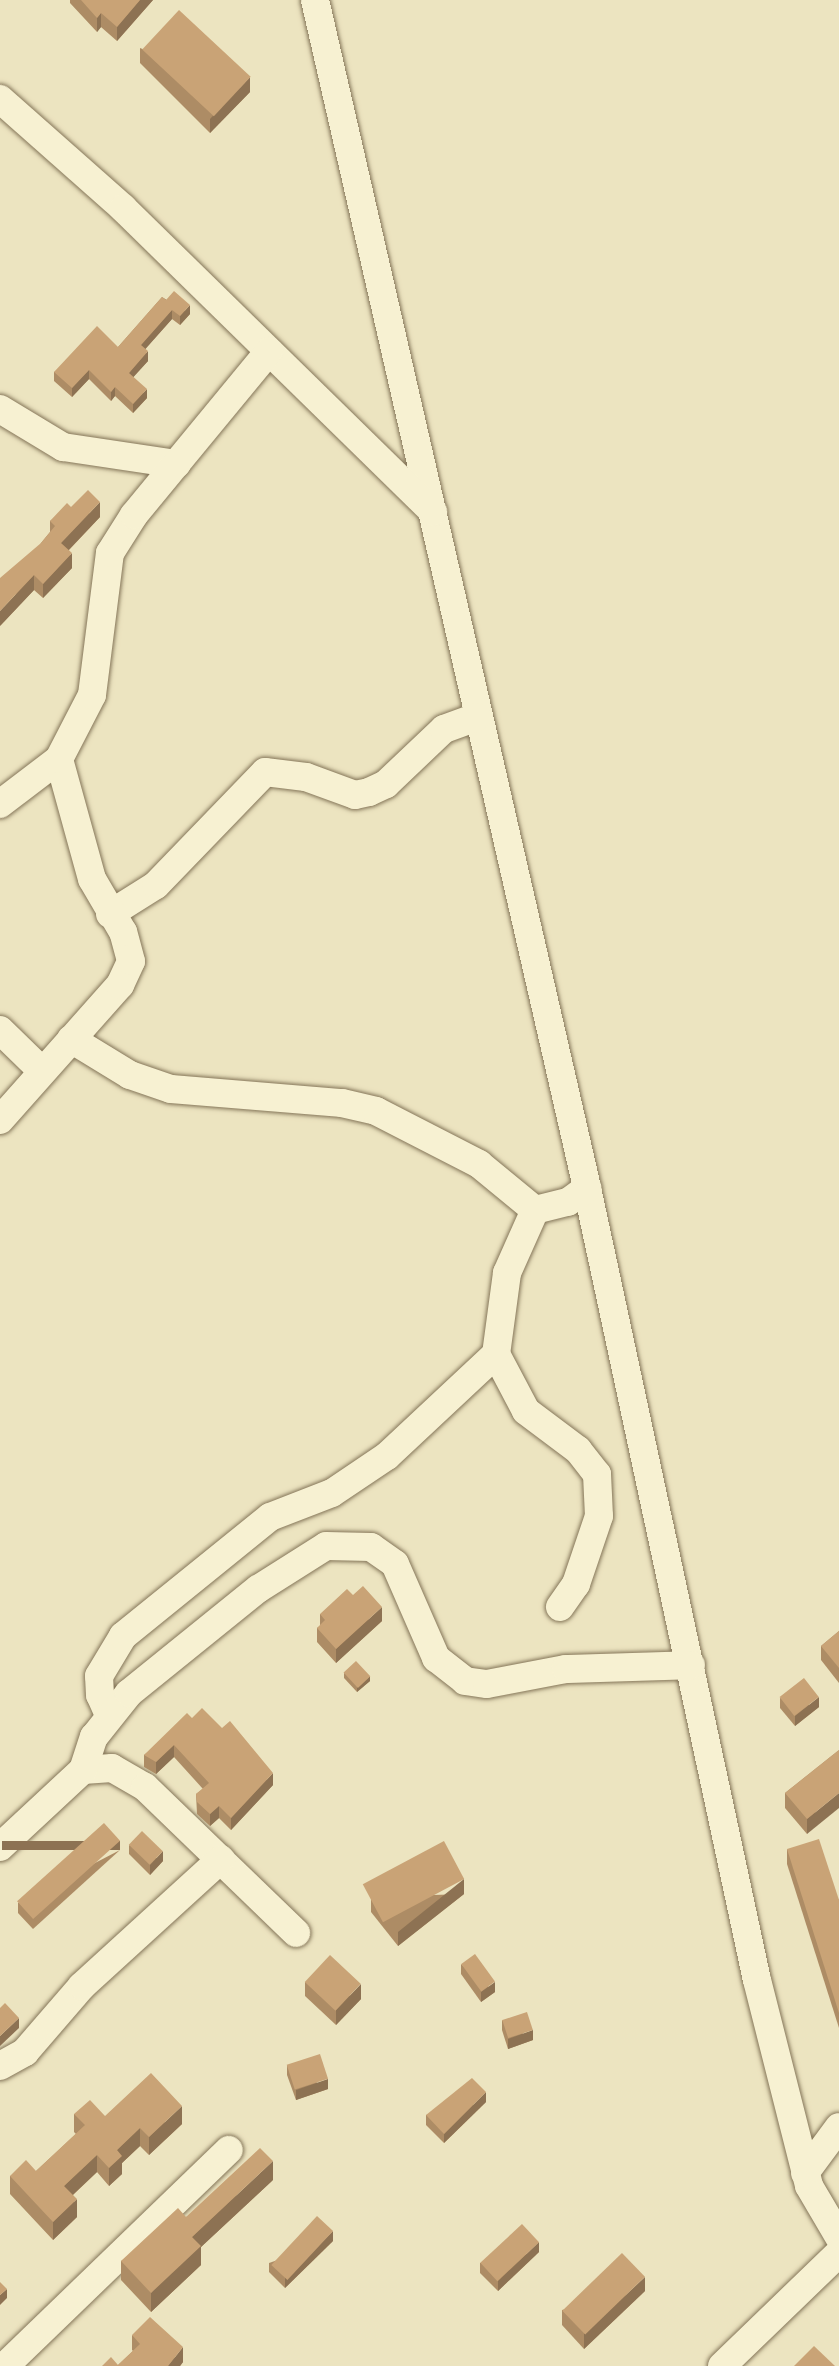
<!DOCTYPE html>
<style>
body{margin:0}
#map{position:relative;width:839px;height:2366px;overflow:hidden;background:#ece4c0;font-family:"Noto Serif",serif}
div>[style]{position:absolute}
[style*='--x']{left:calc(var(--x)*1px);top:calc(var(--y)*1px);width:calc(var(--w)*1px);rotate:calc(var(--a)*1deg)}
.roads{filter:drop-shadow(0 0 2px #847558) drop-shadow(0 0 2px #847558)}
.minor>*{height:28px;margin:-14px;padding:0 14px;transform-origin:14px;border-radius:14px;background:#f7f1d2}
.wall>*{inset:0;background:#ad8c65}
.shaded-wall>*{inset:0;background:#8d7253;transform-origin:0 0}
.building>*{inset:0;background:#c9a376;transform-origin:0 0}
span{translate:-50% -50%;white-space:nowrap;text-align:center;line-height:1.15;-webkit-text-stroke:6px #f4eecf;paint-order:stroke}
</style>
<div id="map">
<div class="roads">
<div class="minor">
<div style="--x:315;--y:0;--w:1219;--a:77.1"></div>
<div style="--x:587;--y:1188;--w:810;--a:77.89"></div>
<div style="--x:757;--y:1980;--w:212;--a:75.8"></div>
<div style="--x:809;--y:2186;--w:59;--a:59.5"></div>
<div style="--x:0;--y:99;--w:164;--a:41.5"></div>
<div style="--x:123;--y:208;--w:434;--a:44.4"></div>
<div style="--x:0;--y:409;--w:74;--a:31.1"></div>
<div style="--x:63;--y:447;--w:115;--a:8.5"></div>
<div style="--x:0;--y:804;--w:74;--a:-37.3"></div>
<div style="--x:110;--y:914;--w:54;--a:-32.2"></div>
<div style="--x:156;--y:885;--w:157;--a:-46"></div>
<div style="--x:265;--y:772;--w:41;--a:7"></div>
<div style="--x:306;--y:777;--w:52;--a:20.2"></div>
<div style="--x:355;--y:795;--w:14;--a:-12"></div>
<div style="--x:369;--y:792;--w:19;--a:-25"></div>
<div style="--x:386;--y:784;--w:80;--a:-43.5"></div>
<div style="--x:444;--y:729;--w:35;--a:-20"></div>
<div style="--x:0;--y:1030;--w:57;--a:44.3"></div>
<div style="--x:71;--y:1039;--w:69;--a:31.4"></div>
<div style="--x:130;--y:1075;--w:43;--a:18.9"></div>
<div style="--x:171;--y:1089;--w:172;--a:4.7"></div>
<div style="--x:342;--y:1103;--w:35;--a:13"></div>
<div style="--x:376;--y:1111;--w:116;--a:27.2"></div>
<div style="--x:479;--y:1164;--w:72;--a:39.4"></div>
<div style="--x:535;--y:1210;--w:34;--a:-14"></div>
<div style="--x:568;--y:1202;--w:24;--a:-36"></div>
<div style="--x:0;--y:1120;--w:181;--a:-48.4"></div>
<div style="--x:120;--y:985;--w:26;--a:-65"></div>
<div style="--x:131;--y:961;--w:30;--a:-105"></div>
<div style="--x:123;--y:932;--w:61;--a:-120.3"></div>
<div style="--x:92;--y:879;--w:124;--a:-105.4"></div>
<div style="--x:59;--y:759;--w:72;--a:-62.7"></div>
<div style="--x:92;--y:695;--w:143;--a:-82.8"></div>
<div style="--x:110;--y:553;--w:45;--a:-57.7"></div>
<div style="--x:134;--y:515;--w:212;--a:-50.5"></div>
<div style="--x:535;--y:1210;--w:69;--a:114"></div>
<div style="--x:507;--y:1273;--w:82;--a:97.7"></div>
<div style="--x:496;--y:1354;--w:64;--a:62.2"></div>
<div style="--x:526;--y:1411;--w:65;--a:36.9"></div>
<div style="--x:578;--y:1450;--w:31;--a:52"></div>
<div style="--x:597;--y:1474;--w:42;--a:87.3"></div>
<div style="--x:599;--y:1516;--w:72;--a:108.7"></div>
<div style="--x:576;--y:1584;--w:28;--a:125"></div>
<div style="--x:109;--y:1715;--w:22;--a:-114"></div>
<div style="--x:100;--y:1695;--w:19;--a:-93"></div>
<div style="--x:99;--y:1676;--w:47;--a:-59"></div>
<div style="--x:123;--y:1636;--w:189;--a:-39"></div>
<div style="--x:270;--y:1517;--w:66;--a:-21.2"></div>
<div style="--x:332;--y:1493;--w:66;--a:-33.9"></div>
<div style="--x:387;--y:1456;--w:149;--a:-43.1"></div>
<div style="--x:83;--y:1770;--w:29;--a:-4"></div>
<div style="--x:112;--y:1768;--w:38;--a:30"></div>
<div style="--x:145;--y:1787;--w:210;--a:44"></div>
<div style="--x:0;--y:1847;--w:113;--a:-42.9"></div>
<div style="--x:83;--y:1770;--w:35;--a:-72"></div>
<div style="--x:94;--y:1737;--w:56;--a:-51.5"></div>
<div style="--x:129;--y:1693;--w:166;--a:-38.9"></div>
<div style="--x:258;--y:1589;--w:80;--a:-32.3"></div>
<div style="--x:326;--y:1546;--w:45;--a:1.3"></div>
<div style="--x:371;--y:1547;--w:29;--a:35"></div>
<div style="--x:395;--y:1564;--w:103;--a:66.4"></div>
<div style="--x:436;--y:1658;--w:37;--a:38"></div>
<div style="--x:465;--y:1681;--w:22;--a:8"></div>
<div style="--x:487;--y:1684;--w:80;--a:-10.8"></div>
<div style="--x:566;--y:1669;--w:125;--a:-1.8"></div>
<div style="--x:0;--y:2066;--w:29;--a:-29"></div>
<div style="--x:25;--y:2052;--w:87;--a:-49.2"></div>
<div style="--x:82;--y:1986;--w:188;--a:-42.4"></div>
<div style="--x:805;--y:2173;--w:57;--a:-53.5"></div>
<div style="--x:5;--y:2366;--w:311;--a:-44"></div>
<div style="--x:722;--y:2366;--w:163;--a:-44"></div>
</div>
</div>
<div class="wall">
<div style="clip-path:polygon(70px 0,153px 0,117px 41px,101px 27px,97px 32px,70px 3px)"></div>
<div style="clip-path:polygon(140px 48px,250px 92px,210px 133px,140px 63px)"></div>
<div style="clip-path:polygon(162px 297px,190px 314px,180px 325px,172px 319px,145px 349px,148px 361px,133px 377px,147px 398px,133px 413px,115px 396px,111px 401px,89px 379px,72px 397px,54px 381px,54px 372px,118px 347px)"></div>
<div style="clip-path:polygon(71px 507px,100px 517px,69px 550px,72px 568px,43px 598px,34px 590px,0 626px,41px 543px,50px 532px,50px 521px)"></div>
<div style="clip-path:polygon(320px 1614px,382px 1621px,336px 1663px,317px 1642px,317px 1628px,320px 1626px)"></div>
<div style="clip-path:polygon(839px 1631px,839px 1683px,821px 1660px,821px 1646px)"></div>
<div style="clip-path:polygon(344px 1673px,370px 1681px,357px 1692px,344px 1678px)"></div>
<div style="clip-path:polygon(780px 1698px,819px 1707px,795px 1726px,780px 1708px)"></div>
<div style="clip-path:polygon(192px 1718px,273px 1785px,231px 1830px,219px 1818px,210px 1826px,197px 1814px,196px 1794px,203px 1789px,174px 1757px,156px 1774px,144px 1767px,144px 1755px)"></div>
<div style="clip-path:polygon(839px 1750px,807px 1834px,785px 1808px,785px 1793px)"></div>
<div style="clip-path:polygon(129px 1845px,163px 1861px,150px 1875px,129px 1854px)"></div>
<div style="clip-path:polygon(787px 1849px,839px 1900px,839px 2028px,787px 1864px)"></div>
<div style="clip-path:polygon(120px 1850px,33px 1929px,18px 1913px,18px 1903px)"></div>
<div style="clip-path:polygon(464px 1894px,398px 1946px,371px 1912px,371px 1897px)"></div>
<div style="clip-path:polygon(461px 1964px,495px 1992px,481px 2002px,461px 1974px)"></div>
<div style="clip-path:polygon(305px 1982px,361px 1999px,336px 2025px,305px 1996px)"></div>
<div style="clip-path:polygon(502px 2020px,533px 2040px,508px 2049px,502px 2030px)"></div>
<div style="clip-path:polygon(287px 2065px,328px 2089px,296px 2100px,287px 2075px)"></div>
<div style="clip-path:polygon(486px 2102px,444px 2143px,426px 2125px,426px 2115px)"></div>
<div style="clip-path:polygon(74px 2114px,182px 2124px,149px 2155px,140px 2146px,122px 2163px,122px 2174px,109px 2186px,97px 2172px,73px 2195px,77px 2217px,53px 2240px,10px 2194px,10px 2176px,36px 2171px,76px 2134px,74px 2132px)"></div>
<div style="clip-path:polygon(273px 2180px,201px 2247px,201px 2265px,151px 2312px,121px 2280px,121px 2261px,186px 2217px)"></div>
<div style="clip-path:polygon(333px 2241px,285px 2288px,269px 2272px,269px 2263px)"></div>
<div style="clip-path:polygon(539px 2252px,498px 2291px,480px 2273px,480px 2263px)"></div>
<div style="clip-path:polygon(645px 2291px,584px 2349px,562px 2325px,562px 2310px)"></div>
<div style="clip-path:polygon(132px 2335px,183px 2362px,180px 2366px,102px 2366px,118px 2365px,133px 2351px,132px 2350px)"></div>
</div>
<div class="shaded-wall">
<div style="clip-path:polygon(140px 0,153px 0,117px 41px,117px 27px)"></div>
<div style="clip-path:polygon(101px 13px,101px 27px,97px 32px,97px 18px)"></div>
<div style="clip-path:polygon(250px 77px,250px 92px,210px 133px,210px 119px)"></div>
<div style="clip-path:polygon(190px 305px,190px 314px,180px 325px,180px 316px)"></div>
<div style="clip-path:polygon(172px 310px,172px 319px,141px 354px,141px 345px)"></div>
<div style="clip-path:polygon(148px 351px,148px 361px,129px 382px,129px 373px)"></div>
<div style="clip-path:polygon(89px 370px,89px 379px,72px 397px,72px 388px)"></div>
<div style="clip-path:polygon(115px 387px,115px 396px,111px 401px,111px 392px)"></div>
<div style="clip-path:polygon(147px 389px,147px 398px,133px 413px,133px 404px)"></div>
<div style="clip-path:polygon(100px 502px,100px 517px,61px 558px,61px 543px)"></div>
<div style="clip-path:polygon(72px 553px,72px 568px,43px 598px,43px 584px)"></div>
<div style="clip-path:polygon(34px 575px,34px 590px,0 626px,0 611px)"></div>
<div style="clip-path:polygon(382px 1607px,382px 1621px,336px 1663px,336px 1649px)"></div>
<div style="clip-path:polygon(370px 1676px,370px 1681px,357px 1692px,357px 1687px)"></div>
<div style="clip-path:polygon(819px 1697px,819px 1707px,795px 1726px,795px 1716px)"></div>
<div style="clip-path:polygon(174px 1745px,174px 1757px,156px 1774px,156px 1762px)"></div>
<div style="clip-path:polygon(273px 1773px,273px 1785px,231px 1830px,231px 1818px)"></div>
<div style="clip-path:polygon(839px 1793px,839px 1808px,807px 1834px,807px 1819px)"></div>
<div style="clip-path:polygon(219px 1806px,219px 1818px,210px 1826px,210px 1814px)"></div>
<div style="left:120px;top:1841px;width:9px;height:118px;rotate:90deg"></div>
<div style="clip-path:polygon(163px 1851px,163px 1861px,150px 1875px,150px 1865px)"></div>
<div style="clip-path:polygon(464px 1879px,464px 1894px,398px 1946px,398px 1932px)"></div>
<div style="clip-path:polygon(495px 1982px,495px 1992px,481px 2002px,481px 1992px)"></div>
<div style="clip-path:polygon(361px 1984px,361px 1999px,336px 2025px,336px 2010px)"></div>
<div style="clip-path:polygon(19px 2018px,19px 2028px,0 2046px,0 2036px)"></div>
<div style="clip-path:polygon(533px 2030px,533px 2040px,508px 2049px,508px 2039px)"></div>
<div style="clip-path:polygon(328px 2079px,328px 2089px,296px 2100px,296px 2090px)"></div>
<div style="clip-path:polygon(486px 2092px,486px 2102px,444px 2143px,444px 2134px)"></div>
<div style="clip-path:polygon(182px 2106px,182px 2124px,149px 2155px,149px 2137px)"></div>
<div style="clip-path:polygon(140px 2128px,140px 2146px,122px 2163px,122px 2174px,109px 2186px,109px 2168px,117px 2150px)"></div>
<div style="clip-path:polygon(97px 2155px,97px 2172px,64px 2203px,64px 2186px)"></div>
<div style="clip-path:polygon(273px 2161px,273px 2180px,201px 2247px,201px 2265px,151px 2312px,151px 2293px,192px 2237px)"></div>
<div style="clip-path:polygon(77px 2199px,77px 2217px,53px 2240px,53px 2222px)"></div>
<div style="clip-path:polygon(333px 2231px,333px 2241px,285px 2288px,285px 2278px)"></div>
<div style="clip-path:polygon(539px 2242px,539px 2252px,498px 2291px,498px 2281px)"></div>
<div style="clip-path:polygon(645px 2277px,645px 2291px,584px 2349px,584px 2334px)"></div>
<div style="clip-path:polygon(7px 2289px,7px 2298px,0 2305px,0 2295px)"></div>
<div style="clip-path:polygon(183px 2347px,183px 2362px,180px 2366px,168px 2366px)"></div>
</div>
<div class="building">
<div style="clip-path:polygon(81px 0,140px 0,117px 27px,101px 13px,97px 18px)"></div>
<div style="left:179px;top:10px;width:98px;height:54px;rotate:43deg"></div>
<div style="clip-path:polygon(174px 291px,190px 305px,180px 316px,172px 310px,141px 345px,148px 351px,129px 373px,147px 389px,133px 404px,115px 387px,111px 392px,89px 370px,72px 388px,54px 372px,97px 326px,118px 347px,162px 297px,166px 300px)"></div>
<div style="clip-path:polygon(88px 490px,100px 502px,61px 543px,72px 553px,43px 584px,34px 575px,0 611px,0 578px,41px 543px,55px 526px,50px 521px,67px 503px,71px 507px)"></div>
<div style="clip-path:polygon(363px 1586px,382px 1607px,336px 1649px,317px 1628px,325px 1620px,320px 1614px,347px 1589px,353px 1595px)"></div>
<div style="clip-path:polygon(839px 1631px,839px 1668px,821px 1646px)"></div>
<div style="left:356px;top:1661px;width:21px;height:17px;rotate:47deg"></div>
<div style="left:804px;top:1678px;width:24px;height:31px;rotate:52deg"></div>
<div style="clip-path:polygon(202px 1708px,222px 1728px,230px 1721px,273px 1773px,231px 1818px,219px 1806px,210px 1814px,197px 1802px,196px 1794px,209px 1783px,174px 1745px,156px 1762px,144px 1755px,187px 1713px,192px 1718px)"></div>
<div style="clip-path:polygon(839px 1750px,839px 1793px,807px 1819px,785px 1793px)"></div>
<div style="left:104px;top:1823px;width:24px;height:117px;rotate:48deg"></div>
<div style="left:142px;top:1831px;width:29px;height:19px;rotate:44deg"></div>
<div style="clip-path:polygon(819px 1839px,839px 1900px,839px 2013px,787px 1849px)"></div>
<div style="left:444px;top:1841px;width:43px;height:92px;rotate:62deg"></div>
<div style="left:475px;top:1954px;width:34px;height:17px;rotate:54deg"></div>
<div style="left:330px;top:1955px;width:42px;height:37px;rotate:43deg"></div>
<div style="clip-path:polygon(5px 2003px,19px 2018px,0 2036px,0 2008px)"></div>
<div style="left:527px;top:2012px;width:19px;height:26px;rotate:72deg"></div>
<div style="left:320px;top:2054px;width:26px;height:35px;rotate:72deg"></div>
<div style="clip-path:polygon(151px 2073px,182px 2106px,149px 2137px,140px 2128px,117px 2150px,122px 2156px,109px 2168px,97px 2155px,64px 2186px,77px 2199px,53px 2222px,10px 2176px,26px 2160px,36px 2171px,85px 2125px,74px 2114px,90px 2100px,105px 2116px)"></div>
<div style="clip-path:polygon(472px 2078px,486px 2092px,444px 2134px,426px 2115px)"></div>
<div style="clip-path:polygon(260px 2148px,273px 2161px,192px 2237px,201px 2246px,151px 2293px,121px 2261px,178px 2208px,186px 2217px)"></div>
<div style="left:317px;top:2216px;width:22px;height:67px;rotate:43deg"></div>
<div style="left:522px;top:2224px;width:25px;height:57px;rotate:47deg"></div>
<div style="left:622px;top:2253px;width:33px;height:83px;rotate:46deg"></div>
<div style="clip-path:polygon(0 2282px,7px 2289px,0 2295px)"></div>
<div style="clip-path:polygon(150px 2317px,183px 2347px,168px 2366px,102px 2366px,111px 2357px,118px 2365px,140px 2344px,132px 2335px)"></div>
<div style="clip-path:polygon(814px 2346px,835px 2366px,794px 2366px)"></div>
</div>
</div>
